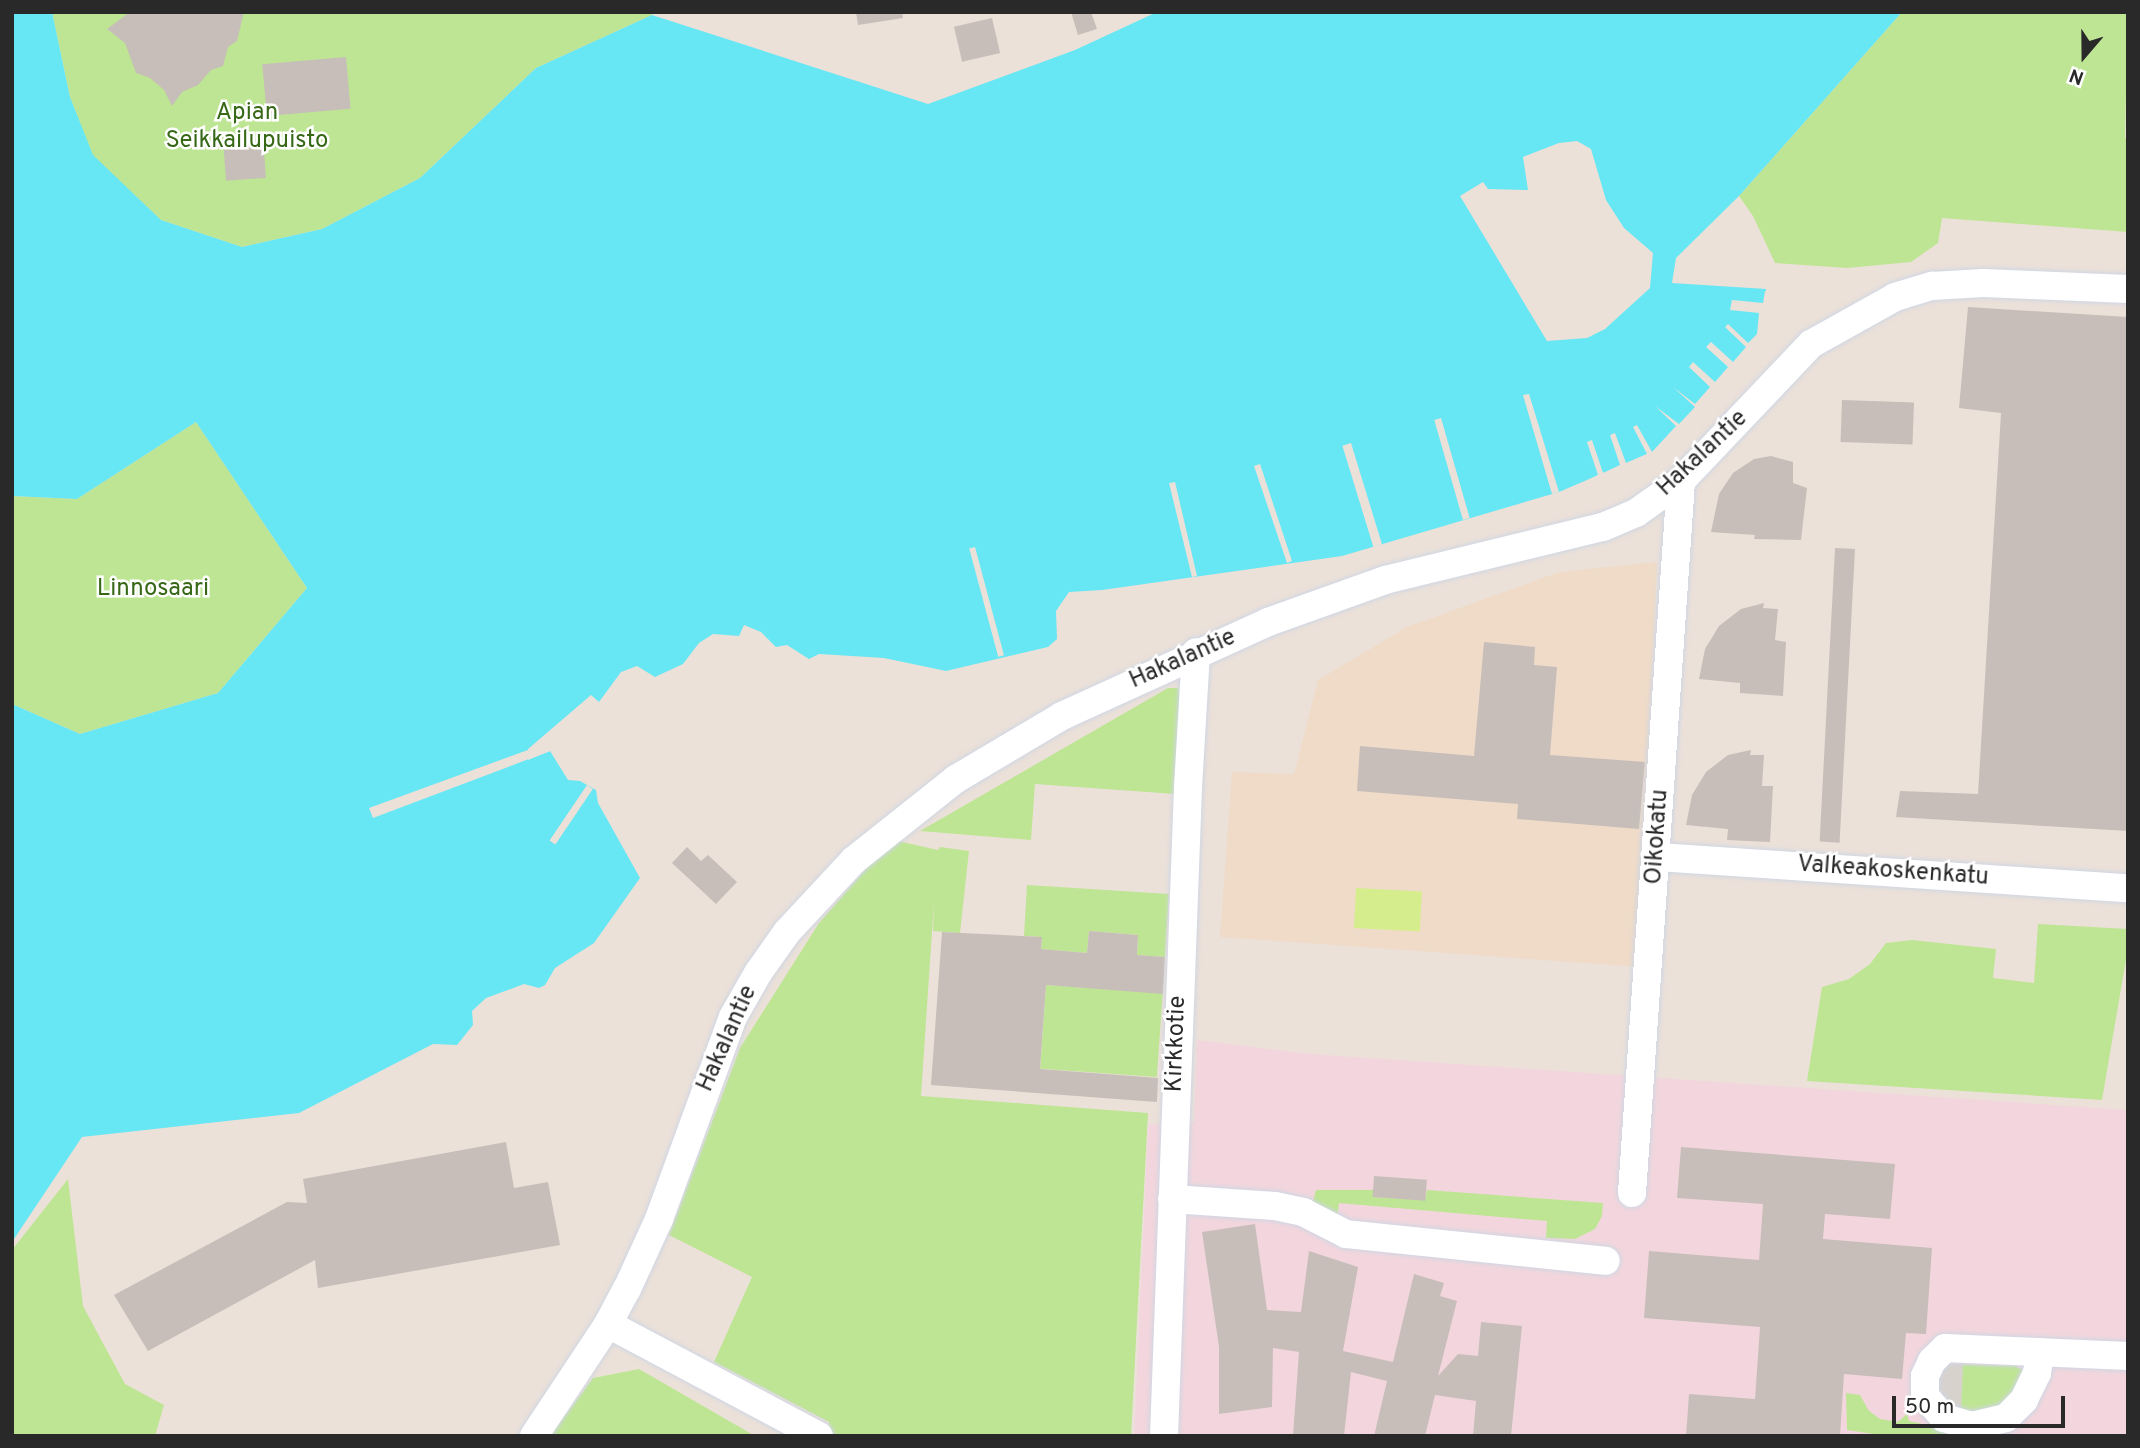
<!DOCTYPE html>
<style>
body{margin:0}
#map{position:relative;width:2140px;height:1448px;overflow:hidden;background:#ece1d9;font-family:Overpass,sans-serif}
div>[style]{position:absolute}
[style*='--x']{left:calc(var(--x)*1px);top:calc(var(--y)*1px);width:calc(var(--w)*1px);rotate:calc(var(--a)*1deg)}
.education>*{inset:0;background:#efdbc8}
.medical>*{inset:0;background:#f3d6dd}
.green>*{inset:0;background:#bee593;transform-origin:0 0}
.pitch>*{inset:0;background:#d6ed8e;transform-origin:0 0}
.plaza>*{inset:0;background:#d8d2cc}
.water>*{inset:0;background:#67e7f3}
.pier>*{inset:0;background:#ece1d9;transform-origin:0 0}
.building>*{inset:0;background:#c7beb9;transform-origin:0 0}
.roads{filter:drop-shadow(0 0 2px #cfd6e3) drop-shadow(0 0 2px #cfd6e3)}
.minor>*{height:28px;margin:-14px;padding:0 14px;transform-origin:14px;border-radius:14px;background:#fff}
span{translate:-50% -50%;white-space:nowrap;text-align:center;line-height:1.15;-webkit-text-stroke:5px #fff;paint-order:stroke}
.park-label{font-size:24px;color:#366816}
.street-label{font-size:24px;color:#292929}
.frame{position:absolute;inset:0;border:14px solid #292929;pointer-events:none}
.north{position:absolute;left:2049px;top:21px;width:70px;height:70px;-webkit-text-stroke:5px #fff;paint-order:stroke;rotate:200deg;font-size:19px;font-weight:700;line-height:28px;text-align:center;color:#292929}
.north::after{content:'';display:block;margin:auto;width:24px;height:32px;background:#292929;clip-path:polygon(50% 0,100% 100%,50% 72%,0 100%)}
.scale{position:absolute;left:1892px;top:1396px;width:173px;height:32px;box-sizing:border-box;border:4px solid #292929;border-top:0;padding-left:9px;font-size:21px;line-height:24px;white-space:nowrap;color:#292929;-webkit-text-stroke:5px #fff;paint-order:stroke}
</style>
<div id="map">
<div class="education">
<div style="clip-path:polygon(1657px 562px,1640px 967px,1220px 937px,1232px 772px,1294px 774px,1318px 680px,1407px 627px,1559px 572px)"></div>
</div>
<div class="medical">
<div style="clip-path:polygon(1197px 1040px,1311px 1054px,2128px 1110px,2128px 1436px,1134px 1436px,1148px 1125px,1194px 1122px)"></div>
</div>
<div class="green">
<div style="clip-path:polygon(52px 12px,653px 12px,652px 15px,536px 68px,420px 178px,322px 229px,242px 247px,161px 220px,92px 155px,70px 97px)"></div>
<div style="clip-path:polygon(1902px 12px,2128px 12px,2125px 138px,2128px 138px,2128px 232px,1942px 218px,1938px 243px,1911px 262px,1847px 268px,1775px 263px,1753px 216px,1739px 196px)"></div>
<div style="clip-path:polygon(196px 422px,307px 588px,218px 693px,80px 734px,12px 704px,12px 496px,77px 499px)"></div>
<div style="clip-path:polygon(1168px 688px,1178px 688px,1182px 701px,1175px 794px,1035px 784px,1031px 840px,920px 831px)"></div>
<div style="clip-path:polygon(898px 841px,938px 850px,940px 847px,969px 851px,960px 933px,933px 931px,934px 902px,921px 1096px,1148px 1113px,1131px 1436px,830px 1436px,829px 1422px,714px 1362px,752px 1277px,669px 1235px,740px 1048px,819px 923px,866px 869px)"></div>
<div style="clip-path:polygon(1027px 885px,1169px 894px,1165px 957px,1137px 955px,1138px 935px,1089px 931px,1087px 953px,1041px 949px,1042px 937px,1024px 936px)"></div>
<div style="clip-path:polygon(2038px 924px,2128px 929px,2128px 948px,2102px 1100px,1807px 1081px,1822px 987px,1849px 979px,1870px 964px,1886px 943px,1912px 940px,1996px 949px,1993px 978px,2034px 983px)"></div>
<div style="left:1046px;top:985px;width:117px;height:84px;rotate:4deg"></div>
<div style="clip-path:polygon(68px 1179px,83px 1306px,125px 1384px,164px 1405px,155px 1436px,12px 1436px,12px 1250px)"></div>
<div style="clip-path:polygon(1316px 1190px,1373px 1190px,1373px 1197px,1425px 1200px,1427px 1190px,1603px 1203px,1602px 1216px,1595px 1229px,1575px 1239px,1546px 1238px,1547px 1221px,1339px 1203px,1337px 1221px,1322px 1212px,1313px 1201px)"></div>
<div style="clip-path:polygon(1946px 1364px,2015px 1366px,2023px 1370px,2024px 1376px,2022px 1386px,2000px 1405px,1985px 1413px,1970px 1414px,1951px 1408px)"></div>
<div style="clip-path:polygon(639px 1369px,755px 1436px,550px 1436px,593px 1378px)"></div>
<div style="clip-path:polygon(1846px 1393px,1860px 1395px,1869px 1411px,1880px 1419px,1898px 1422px,1907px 1414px,1909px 1421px,1948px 1430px,1948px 1436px,1887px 1436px,1847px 1430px)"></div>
</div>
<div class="pitch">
<div style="left:1356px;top:888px;width:66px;height:40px;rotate:3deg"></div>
</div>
<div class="plaza">
<div style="clip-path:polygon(1946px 1364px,1963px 1364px,1961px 1412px,1939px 1400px,1937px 1376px)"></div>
</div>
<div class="water">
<div style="clip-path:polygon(evenodd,12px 12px,52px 12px,70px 97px,93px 155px,161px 220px,242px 247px,322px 229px,420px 178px,536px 68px,652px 15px,928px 104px,1075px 50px,1157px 12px,1902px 12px,1739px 196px,1676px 258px,1672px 283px,1766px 289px,1765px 317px,1758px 336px,1659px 449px,1559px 492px,1342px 556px,1102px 590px,1069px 592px,1056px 611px,1057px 639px,1048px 647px,946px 671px,884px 658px,819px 654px,809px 659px,787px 645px,776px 647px,761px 632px,744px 625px,739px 636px,713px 634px,699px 643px,683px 664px,655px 677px,637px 666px,621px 672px,599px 702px,591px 695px,528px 749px,528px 760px,550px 751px,568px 780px,580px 781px,596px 790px,598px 803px,640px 878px,594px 943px,555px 968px,545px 985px,539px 988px,524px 984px,486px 998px,472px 1011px,473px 1025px,457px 1045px,433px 1044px,299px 1113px,82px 1137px,12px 1242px,12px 704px,80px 734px,218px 693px,307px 588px,196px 422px,77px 499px,12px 496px,12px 12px,1577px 141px,1591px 149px,1606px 200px,1624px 228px,1653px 253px,1650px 288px,1605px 329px,1587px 338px,1547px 341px,1460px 196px,1483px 182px,1488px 189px,1528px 190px,1523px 157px,1559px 143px,1577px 141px)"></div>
</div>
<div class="pier">
<div style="clip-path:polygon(1765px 291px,1768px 291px,1769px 317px,1761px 338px,1660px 453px,1589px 483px,1588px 480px,1598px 475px,1587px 442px,1592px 440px,1603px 473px,1620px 465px,1610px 435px,1615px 433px,1626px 463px,1647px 454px,1633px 427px,1637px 425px,1652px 452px,1676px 426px,1655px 406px,1679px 424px,1695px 407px,1673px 387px,1695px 404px,1710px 387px,1689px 367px,1693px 362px,1715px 382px,1728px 367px,1706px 347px,1711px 342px,1733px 362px,1746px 347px,1725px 327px,1728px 324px,1748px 343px,1757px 334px,1759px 313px,1730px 310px,1732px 300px,1763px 303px)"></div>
<div style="clip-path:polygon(1529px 394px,1559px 492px,1552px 494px,1523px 395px)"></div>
<div style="left:1441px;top:418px;width:104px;height:7px;rotate:74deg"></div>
<div style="left:1351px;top:443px;width:106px;height:9px;rotate:73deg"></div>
<div style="clip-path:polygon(1260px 464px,1292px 561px,1287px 563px,1254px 466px)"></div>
<div style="clip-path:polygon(1175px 482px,1197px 576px,1192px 577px,1169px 483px)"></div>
<div style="left:975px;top:547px;width:112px;height:6px;rotate:75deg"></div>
<div style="clip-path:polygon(536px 747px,531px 755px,548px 749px,550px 751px,373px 818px,369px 808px)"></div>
<div style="left:587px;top:785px;width:7px;height:67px;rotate:34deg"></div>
</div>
<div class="building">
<div style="clip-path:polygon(130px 12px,244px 12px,237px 41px,228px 47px,223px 66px,211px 70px,198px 85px,182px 92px,172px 106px,164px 90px,150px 78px,136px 73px,125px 43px,107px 29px)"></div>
<div style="clip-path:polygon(856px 12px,902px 12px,903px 18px,858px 25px)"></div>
<div style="clip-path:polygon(1071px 12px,1091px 12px,1097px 29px,1078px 35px)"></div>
<div style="left:992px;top:18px;width:36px;height:39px;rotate:77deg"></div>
<div style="left:346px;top:57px;width:52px;height:84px;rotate:85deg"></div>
<div style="left:263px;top:137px;width:41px;height:40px;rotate:86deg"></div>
<div style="clip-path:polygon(1968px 307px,2128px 317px,2128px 831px,1896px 817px,1900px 791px,1978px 794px,2001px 413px,1959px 408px)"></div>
<div style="left:1842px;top:400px;width:72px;height:42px;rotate:2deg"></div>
<div style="clip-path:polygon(1771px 456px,1793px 462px,1793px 483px,1807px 488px,1801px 540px,1754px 539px,1755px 535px,1711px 532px,1719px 494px,1733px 473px,1754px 459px)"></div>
<div style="left:1835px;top:548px;width:20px;height:294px;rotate:3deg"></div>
<div style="clip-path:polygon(1764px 603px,1763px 608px,1778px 609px,1775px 640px,1786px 642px,1783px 696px,1740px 693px,1740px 683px,1699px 679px,1705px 649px,1719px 626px,1741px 609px)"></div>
<div style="clip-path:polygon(1484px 642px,1535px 647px,1534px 665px,1557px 667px,1550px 755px,1645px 762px,1639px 829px,1517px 819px,1518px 804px,1357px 791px,1360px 746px,1474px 756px)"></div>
<div style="clip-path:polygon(1751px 750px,1750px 755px,1764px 755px,1762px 786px,1773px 786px,1770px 842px,1727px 840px,1728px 829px,1686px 825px,1692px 795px,1706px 772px,1728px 755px)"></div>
<div style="clip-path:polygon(687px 847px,701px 861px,708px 855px,737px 882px,716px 904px,672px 863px)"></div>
<div style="clip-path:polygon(1089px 931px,1138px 935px,1137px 955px,1165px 957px,1163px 994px,1046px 985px,1040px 1069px,1158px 1078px,1157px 1102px,931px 1085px,942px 932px,1042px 937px,1041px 949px,1087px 953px)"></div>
<div style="clip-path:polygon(506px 1142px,514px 1188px,548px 1182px,560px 1245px,318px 1288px,315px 1260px,148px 1351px,114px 1295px,287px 1202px,307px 1203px,303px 1179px)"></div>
<div style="clip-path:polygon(1681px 1147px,1895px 1164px,1890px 1219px,1825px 1214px,1823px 1239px,1932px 1248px,1926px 1334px,1906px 1333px,1902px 1379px,1844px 1374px,1840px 1436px,1686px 1436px,1689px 1394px,1755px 1399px,1760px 1327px,1644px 1318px,1649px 1251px,1759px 1260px,1763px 1204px,1677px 1198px)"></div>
<div style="left:1374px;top:1176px;width:53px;height:21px;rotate:4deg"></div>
<div style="clip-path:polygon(1255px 1224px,1267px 1310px,1301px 1312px,1309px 1251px,1358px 1267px,1343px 1351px,1393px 1362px,1414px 1274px,1444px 1283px,1440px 1296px,1457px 1301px,1438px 1376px,1458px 1354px,1478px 1356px,1481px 1322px,1522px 1326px,1511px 1436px,1473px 1436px,1476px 1401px,1435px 1395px,1425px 1436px,1374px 1436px,1387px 1381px,1351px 1372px,1344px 1436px,1293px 1436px,1299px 1352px,1273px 1348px,1272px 1407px,1219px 1414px,1219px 1347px,1202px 1232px)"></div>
</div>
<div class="roads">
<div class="minor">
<div style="--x:1657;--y:857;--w:472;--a:3.8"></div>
<div style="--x:1632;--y:1193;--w:714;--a:-86.06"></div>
<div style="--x:1172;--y:1199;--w:103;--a:3.9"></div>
<div style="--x:1275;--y:1206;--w:29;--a:12"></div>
<div style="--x:1303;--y:1212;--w:48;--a:27.1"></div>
<div style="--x:1346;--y:1234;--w:261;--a:5.9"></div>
<div style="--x:608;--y:1324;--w:239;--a:28"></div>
<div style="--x:2040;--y:1352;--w:21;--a:98"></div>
<div style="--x:2037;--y:1373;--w:30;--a:116"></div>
<div style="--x:2024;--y:1400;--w:25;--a:135"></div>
<div style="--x:2006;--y:1418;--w:35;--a:167"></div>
<div style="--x:1972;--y:1426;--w:29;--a:-164"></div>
<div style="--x:1944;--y:1418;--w:29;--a:-131"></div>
<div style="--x:1925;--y:1396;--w:20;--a:-90"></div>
<div style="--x:1925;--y:1376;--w:17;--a:-65"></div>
<div style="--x:1932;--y:1361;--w:18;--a:-45"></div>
<div style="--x:1945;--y:1348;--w:183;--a:2.5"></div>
<div style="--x:534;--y:1436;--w:134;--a:-56.5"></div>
<div style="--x:608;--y:1324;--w:40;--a:-62"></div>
<div style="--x:627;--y:1289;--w:77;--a:-65.4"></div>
<div style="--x:659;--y:1219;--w:215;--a:-69.9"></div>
<div style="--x:733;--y:1017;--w:51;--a:-60.4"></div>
<div style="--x:758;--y:973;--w:50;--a:-54.7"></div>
<div style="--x:787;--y:932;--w:98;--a:-47.1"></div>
<div style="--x:854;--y:860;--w:130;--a:-38.5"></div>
<div style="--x:956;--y:779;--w:123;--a:-30.7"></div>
<div style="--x:1062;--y:716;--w:226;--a:-24.5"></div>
<div style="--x:1268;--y:622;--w:124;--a:-19.7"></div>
<div style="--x:1385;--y:580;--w:224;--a:-13.7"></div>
<div style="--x:1603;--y:527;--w:36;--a:-23"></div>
<div style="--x:1636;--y:513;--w:55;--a:-35.4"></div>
<div style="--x:1681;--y:481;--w:189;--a:-46.5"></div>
<div style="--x:1811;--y:344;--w:96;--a:-29.2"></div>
<div style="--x:1895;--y:297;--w:39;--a:-17"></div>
<div style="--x:1932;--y:286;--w:51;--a:-3.4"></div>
<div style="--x:1983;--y:283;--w:145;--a:2.4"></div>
<div style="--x:1164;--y:1436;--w:649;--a:-87.88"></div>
<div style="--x:1188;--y:787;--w:135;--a:-86.6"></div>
</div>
</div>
<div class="park-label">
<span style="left:247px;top:128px">Apian<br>Seikkailupuisto</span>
<span style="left:153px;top:590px">Linnosaari</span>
</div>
<div class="street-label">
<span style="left:1703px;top:454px;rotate:-43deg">Hakalantie</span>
<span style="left:1183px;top:660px;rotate:-24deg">Hakalantie</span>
<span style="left:1658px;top:837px;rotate:-86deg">Oikokatu</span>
<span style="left:1893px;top:872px;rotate:4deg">Valkeakoskenkatu</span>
<span style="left:728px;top:1039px;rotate:-66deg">Hakalantie</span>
<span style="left:1177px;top:1044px;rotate:-88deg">Kirkkotie</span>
</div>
<div class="frame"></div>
<div class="north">N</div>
<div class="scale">50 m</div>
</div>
